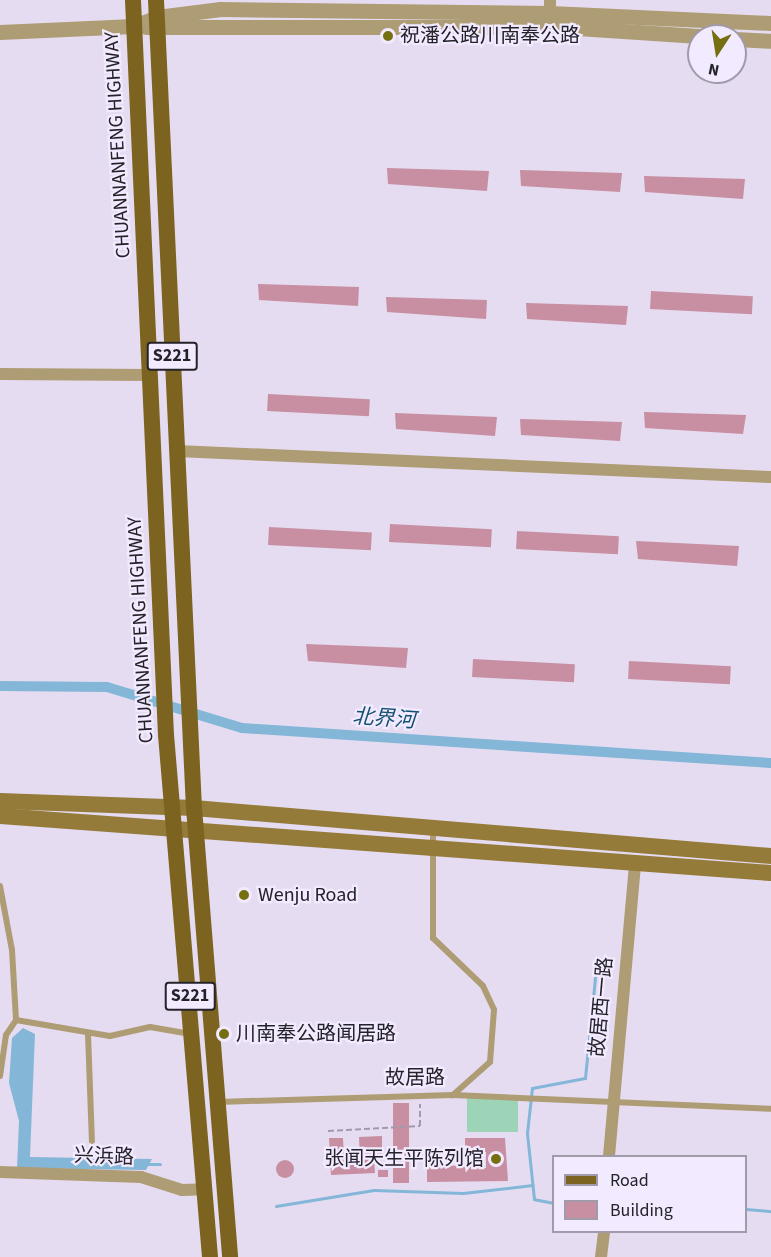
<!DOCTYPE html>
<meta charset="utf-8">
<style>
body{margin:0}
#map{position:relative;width:771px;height:1257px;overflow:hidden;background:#e5dcf1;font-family:"Source Sans 3","Noto Sans SC",sans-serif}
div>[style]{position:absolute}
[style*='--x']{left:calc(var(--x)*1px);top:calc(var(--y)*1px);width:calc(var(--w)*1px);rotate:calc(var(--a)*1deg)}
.green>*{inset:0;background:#9dd4b8;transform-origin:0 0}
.water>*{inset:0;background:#84b6d8}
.stream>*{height:3px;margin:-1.5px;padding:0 1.5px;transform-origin:1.5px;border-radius:1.5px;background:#84b6d8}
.canal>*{height:10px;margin:-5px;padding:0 5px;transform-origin:5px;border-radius:5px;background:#84b6d8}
.building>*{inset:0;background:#c78fa1;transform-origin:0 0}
.round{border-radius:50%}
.path>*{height:2px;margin-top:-1px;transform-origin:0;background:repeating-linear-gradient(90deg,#a19aaa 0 6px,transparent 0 9px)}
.service>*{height:6px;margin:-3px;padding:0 3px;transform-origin:3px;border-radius:3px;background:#ae9c74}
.minor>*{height:12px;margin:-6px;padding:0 6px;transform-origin:6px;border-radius:6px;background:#ae9c74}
.tertiary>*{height:15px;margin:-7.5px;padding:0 7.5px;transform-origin:7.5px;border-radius:7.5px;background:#ae9c74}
.secondary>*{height:16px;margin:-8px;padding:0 8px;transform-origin:8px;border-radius:8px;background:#957b39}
.primary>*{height:16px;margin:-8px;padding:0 8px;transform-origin:8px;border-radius:8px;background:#7d6320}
.dots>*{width:16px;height:16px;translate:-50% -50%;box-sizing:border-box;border:3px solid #f2eafe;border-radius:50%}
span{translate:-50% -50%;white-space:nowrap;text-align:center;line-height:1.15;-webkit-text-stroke:4.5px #f2eafe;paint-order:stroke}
.shield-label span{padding:2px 4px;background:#f2eafe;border:2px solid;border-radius:4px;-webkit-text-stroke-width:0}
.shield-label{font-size:18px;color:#25222a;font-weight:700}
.poi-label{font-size:20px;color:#25222a}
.left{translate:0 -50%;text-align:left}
.right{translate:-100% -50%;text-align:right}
.street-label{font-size:20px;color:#25222a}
.water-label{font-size:21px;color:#124f71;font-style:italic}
.legend{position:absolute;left:552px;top:1155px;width:195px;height:78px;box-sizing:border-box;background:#f2eafe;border:2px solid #a09aa9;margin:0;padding:8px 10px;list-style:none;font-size:18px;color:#25222a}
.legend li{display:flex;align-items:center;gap:12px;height:30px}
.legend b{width:30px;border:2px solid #a09aa9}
.north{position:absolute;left:687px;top:24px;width:60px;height:60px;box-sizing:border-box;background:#f2eafe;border:2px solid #a09aa9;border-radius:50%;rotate:192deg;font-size:16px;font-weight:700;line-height:24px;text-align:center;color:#25222a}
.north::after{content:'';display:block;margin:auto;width:21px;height:27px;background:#756f10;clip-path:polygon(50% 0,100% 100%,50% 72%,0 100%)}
</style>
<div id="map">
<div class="green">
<div style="left:467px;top:1098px;width:51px;height:34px"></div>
</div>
<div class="water">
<div style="clip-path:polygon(23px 1028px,35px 1034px,30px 1157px,152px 1159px,146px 1170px,17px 1168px,19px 1121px,9px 1083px,12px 1038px)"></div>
</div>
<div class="stream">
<div style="--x:144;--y:1164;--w:16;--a:0"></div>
<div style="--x:554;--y:1203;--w:20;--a:-169"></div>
<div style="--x:534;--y:1199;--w:66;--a:-96.1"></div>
<div style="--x:527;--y:1133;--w:45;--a:-83.7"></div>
<div style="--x:532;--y:1088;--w:54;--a:-10.7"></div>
<div style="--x:585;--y:1078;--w:101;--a:-84.3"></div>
<div style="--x:276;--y:1206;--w:99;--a:-9.3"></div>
<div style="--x:374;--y:1190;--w:89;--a:1.9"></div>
<div style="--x:463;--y:1193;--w:70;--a:-6.5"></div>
<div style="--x:746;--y:1209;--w:25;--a:5"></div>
</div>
<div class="canal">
<div style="--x:0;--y:686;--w:107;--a:0.5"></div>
<div style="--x:107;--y:687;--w:141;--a:16.9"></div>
<div style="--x:242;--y:728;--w:530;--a:3.79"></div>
</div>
<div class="building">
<div style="clip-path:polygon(387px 168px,489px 171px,487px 191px,388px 184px)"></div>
<div style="clip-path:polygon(520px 170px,622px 173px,620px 192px,521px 186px)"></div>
<div style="clip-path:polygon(644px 176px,745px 179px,743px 199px,645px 192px)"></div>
<div style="clip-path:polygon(258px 284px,359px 287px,358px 306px,259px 300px)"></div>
<div style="left:651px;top:291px;width:102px;height:18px;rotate:3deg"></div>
<div style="clip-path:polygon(386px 297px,487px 300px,486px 319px,387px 312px)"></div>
<div style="clip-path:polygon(526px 303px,628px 306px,626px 325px,527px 319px)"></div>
<div style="left:268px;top:394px;width:102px;height:17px;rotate:3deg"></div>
<div style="clip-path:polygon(644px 412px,746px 415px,743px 434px,645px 428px)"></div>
<div style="clip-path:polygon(395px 413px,497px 417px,495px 436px,396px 429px)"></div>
<div style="clip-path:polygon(520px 419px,622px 422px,620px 441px,521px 435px)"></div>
<div style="left:390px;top:524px;width:102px;height:18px;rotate:3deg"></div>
<div style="left:269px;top:527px;width:103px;height:18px;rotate:3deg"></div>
<div style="left:517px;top:531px;width:102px;height:18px;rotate:3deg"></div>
<div style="clip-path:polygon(636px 541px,739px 546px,737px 566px,638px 559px)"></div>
<div style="clip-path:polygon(306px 644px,408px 648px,406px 668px,308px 661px)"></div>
<div style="left:473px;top:659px;width:102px;height:18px;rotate:3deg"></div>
<div style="left:629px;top:661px;width:102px;height:18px;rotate:3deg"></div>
<div style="left:393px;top:1103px;width:16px;height:80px"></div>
<div style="clip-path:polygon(382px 1136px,382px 1158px,374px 1159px,375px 1173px,331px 1175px,329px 1138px,343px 1138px,344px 1159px,360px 1159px,359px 1137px)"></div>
<div style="clip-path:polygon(465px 1138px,505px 1138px,508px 1181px,427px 1182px,427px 1164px,486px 1168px,486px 1152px,465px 1152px)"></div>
<div class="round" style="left:276px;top:1160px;width:18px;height:18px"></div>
<div style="left:378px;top:1170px;width:10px;height:7px"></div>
</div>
<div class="path">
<div style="--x:328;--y:1131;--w:92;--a:-3.1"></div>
<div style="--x:420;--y:1126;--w:22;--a:-90"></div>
</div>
<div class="service">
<div style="--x:433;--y:831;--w:107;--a:90"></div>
<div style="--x:433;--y:938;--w:69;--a:43.8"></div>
<div style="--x:483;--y:986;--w:26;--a:65"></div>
<div style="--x:494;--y:1010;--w:52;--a:94.4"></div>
<div style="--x:490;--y:1062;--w:50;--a:138.3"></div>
<div style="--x:0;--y:886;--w:65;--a:79.4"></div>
<div style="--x:12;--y:950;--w:70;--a:86.7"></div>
<div style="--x:88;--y:1034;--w:107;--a:87.9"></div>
<div style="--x:0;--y:1076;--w:41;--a:-81.7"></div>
<div style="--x:6;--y:1035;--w:18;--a:-56"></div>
<div style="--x:16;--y:1020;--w:95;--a:9.7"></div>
<div style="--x:110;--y:1036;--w:41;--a:-12.7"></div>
<div style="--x:150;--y:1027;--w:41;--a:9.9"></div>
<div style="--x:218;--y:1102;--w:235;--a:-1.7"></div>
<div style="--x:453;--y:1095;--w:318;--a:2.5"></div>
</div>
<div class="minor">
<div style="--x:550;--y:0;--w:13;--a:90"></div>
<div style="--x:0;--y:374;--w:150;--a:0.4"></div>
<div style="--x:177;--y:451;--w:595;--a:2.51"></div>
<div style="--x:609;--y:1156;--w:295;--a:-84.9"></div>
<div style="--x:0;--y:1172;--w:141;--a:2"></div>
<div style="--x:141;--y:1177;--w:43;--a:17.6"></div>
<div style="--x:182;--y:1190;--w:23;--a:-2"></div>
<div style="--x:601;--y:1257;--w:25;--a:-83"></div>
</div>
<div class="tertiary">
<div style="--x:146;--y:27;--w:416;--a:0"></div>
<div style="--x:562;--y:27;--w:137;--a:3.8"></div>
<div style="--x:0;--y:32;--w:134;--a:-2.6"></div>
<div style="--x:134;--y:26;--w:25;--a:-21"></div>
<div style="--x:157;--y:17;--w:64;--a:-7.2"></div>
<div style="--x:220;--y:9;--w:330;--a:0.7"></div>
<div style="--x:550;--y:13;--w:221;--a:2.6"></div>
<div style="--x:735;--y:39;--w:36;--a:3"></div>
</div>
<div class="secondary">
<div style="--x:0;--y:801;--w:194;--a:2.1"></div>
<div style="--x:194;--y:808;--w:579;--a:4.76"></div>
<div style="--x:0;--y:816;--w:773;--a:4.23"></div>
</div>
<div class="primary">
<div style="--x:133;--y:0;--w:736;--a:87.43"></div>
<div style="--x:166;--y:735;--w:524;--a:85.18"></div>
<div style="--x:156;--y:0;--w:809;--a:87.31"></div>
<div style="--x:194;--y:808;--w:450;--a:85.4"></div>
</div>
<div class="dots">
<div style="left:388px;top:36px;background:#756f10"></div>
<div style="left:244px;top:895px;background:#756f10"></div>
<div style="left:224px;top:1034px;background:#756f10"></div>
<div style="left:496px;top:1159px;background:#756f10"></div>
</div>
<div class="shield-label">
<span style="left:172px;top:356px">S221</span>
<span style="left:190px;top:996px">S221</span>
</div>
<div class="poi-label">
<span class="left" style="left:400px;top:36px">祝潘公路川南奉公路</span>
<span class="left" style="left:258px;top:895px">Wenju Road</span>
<span class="left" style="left:236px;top:1034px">川南奉公路闻居路</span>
<span class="right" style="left:484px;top:1159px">张闻天生平陈列馆</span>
</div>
<div class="street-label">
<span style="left:118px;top:145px;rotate:-93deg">CHUANNANFENG HIGHWAY</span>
<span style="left:141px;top:630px;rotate:-93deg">CHUANNANFENG HIGHWAY</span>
<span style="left:602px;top:1007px;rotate:-85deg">故居西一路</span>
<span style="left:415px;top:1078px">故居路</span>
<span style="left:104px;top:1157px;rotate:2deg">兴浜路</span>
</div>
<div class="water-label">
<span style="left:384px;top:718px;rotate:4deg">北界河</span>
</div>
<ul class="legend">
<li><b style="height:8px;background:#7d6320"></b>Road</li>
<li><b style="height:16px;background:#c78fa1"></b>Building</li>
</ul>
<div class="north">N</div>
</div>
